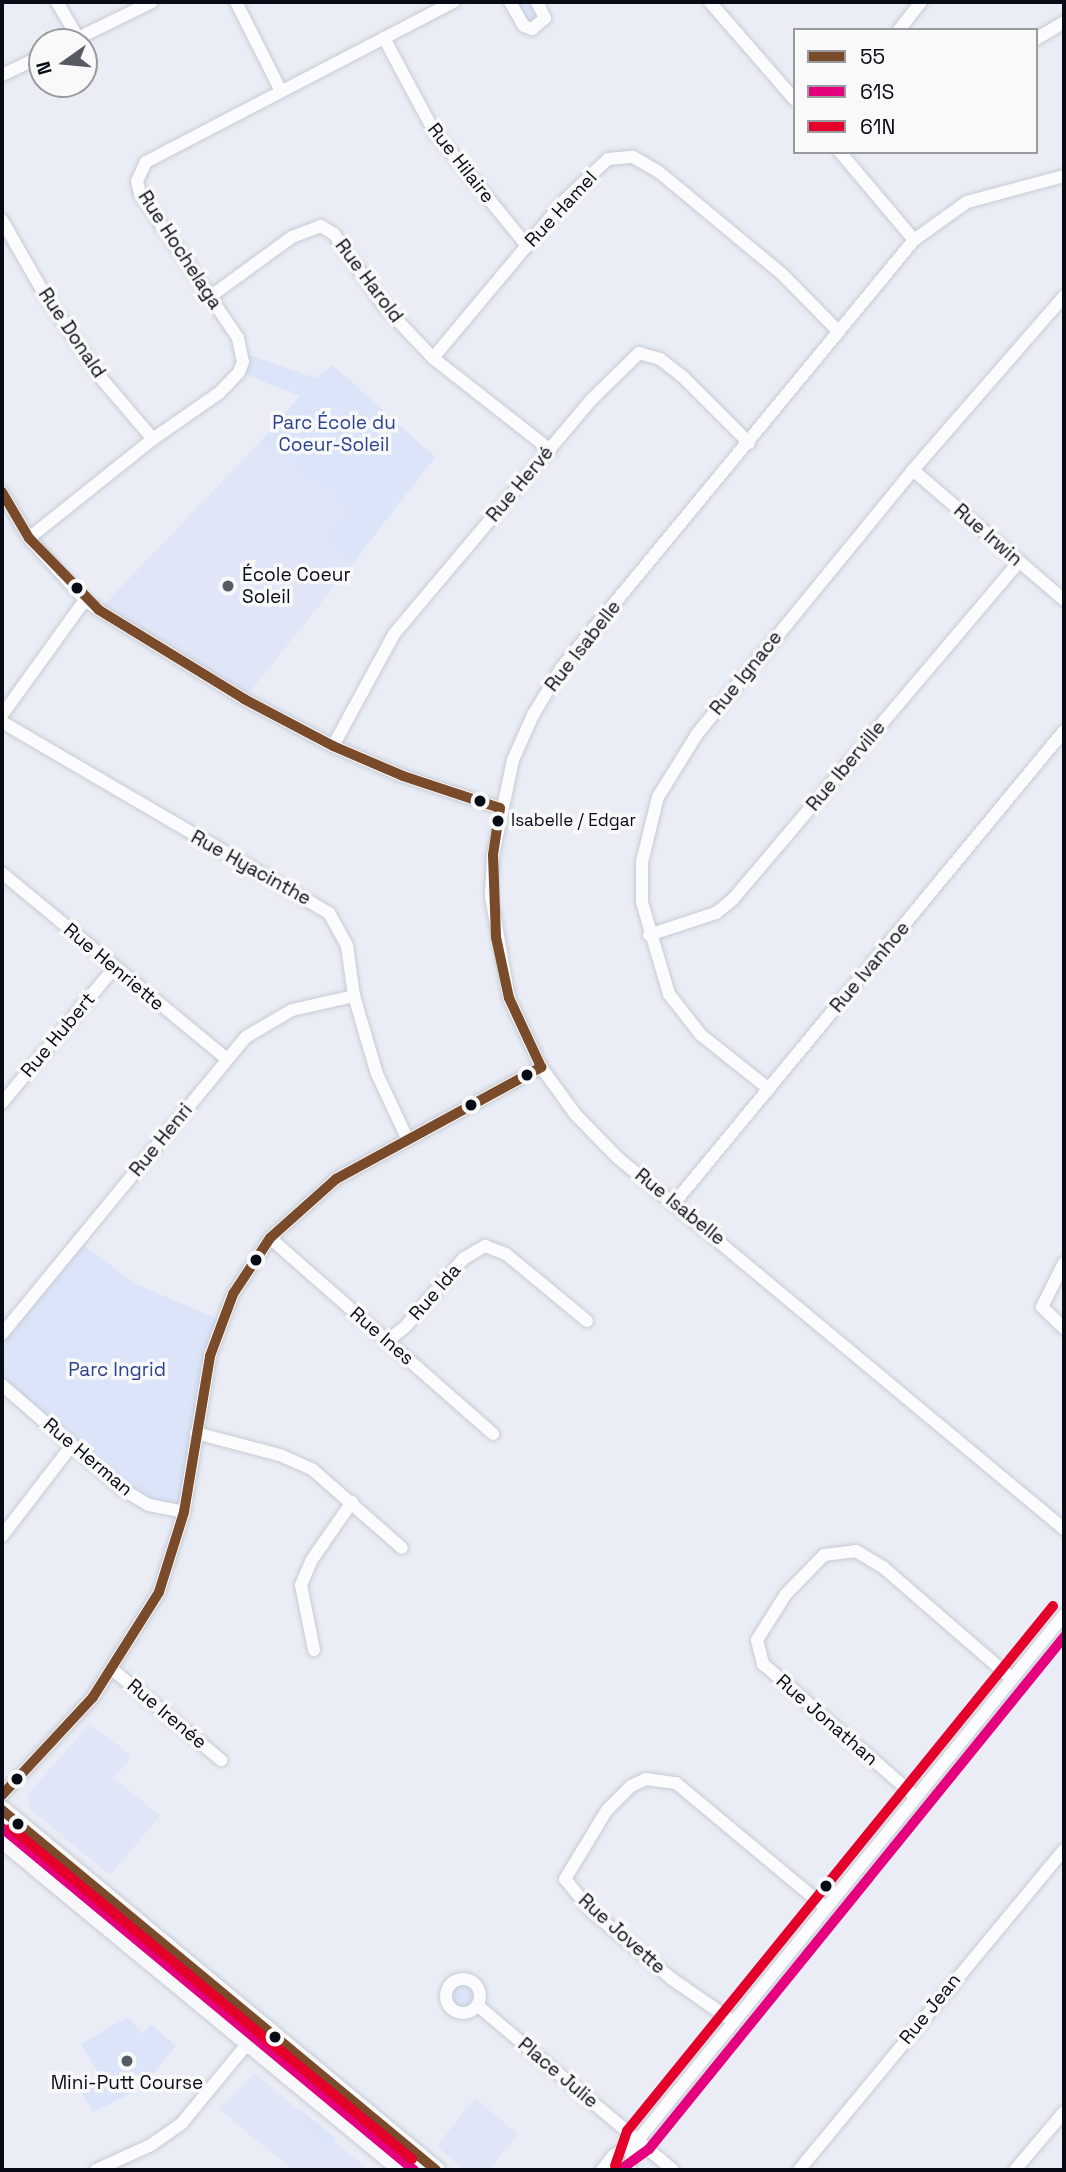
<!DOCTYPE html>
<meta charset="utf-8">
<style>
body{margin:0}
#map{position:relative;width:1066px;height:2172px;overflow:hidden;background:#eaedf5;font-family:"Space Grotesk",sans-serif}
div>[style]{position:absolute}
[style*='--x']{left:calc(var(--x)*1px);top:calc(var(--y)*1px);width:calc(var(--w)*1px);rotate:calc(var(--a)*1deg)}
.built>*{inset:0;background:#e0e6f7}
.green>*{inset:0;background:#dbe4f9}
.round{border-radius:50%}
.roads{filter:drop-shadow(0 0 2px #c7cbd4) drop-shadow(0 0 2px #c7cbd4)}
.street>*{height:12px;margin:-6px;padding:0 6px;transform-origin:6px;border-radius:6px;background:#fcfcfe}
.street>.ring{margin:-6px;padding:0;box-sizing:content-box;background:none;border:12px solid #fcfcfe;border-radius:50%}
.secondary>*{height:18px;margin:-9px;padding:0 9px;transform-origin:9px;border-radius:9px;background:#f8f8fb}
.bus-1>*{height:10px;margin:-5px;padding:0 5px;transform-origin:5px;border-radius:5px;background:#7a4b2a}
.bus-2>*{height:10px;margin:-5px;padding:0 5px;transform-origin:5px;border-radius:5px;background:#e5007d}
.bus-3>*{height:10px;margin:-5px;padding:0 5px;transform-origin:5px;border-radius:5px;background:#e4002b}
.dots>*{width:19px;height:19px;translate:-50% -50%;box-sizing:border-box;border:4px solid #f9f9f9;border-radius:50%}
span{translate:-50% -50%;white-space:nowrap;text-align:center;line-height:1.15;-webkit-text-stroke:7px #f9f9f9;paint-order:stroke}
.bus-label{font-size:17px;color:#070b16}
.left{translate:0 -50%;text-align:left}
.street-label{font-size:19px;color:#070b16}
.park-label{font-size:19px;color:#2b4390}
.poi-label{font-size:19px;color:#070b16}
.frame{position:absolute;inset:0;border:4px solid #070b16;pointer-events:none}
.legend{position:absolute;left:793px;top:28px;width:245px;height:126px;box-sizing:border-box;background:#f9f9f9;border:2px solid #989a9e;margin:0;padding:9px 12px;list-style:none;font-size:21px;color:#070b16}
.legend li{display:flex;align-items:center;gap:14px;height:35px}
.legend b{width:35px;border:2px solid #989a9e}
.north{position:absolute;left:28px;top:28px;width:70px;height:70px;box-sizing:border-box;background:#f9f9f9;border:2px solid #989a9e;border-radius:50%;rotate:255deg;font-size:19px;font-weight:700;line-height:28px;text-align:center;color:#070b16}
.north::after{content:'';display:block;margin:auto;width:24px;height:32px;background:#565a64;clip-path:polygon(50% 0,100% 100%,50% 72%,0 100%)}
</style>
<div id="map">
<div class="built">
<div style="clip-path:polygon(261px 441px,349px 509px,324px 541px,354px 562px,244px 699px,99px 610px)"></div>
<div style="clip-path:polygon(90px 1724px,132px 1756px,114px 1778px,160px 1816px,110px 1875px,31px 1810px,27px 1795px)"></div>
<div style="clip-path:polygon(255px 2073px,336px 2143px,369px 2170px,293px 2170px,219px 2109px)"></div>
<div style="clip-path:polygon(475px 2098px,518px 2134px,489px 2170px,465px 2170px,437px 2146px)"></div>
</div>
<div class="green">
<div style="clip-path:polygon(510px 2px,537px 2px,545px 18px,532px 29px)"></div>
<div style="clip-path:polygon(241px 352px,315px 378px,333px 365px,435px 457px,354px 562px,324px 541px,348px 509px,261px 441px,300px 396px,239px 372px)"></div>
<div style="clip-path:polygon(78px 1241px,136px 1284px,220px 1320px,184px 1512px,149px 1505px,2px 1385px,2px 1330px)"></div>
<div class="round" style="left:446px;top:1979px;width:34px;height:34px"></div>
<div style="clip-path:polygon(128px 2017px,142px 2033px,151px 2024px,176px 2046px,140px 2089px,93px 2112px,79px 2089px,100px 2075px,81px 2044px)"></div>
<div style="clip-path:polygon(299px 2109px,337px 2139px,315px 2163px,309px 2158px,321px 2144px,298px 2120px,289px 2121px)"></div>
</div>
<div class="roads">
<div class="street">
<div style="--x:57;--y:2;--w:42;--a:59.7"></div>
<div style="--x:236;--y:2;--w:100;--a:63.2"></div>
<div style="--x:510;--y:2;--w:28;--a:60"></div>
<div style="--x:524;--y:26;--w:9;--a:21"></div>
<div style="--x:532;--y:29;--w:17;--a:-40"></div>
<div style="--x:545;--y:18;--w:18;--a:-117"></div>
<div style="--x:710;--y:2;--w:130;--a:49.1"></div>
<div style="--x:899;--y:30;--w:36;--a:-52"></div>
<div style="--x:384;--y:38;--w:108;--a:61.8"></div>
<div style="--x:435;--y:133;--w:146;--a:50.8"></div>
<div style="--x:1036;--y:39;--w:33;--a:-31"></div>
<div style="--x:70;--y:42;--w:91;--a:-26"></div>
<div style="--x:2;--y:75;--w:44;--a:-25.4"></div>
<div style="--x:840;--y:152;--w:115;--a:49.9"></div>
<div style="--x:1064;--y:176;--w:100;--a:165"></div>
<div style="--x:967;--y:202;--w:65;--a:144.4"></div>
<div style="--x:914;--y:240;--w:553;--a:129.5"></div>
<div style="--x:562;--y:667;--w:56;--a:121.1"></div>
<div style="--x:533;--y:715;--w:49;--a:114"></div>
<div style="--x:513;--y:760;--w:97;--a:101.9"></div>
<div style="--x:493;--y:855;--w:41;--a:92.8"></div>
<div style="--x:491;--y:896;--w:104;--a:80"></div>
<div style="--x:509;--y:998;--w:76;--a:65.1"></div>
<div style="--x:541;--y:1067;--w:59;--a:53.9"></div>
<div style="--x:576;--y:1115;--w:60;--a:45.7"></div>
<div style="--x:618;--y:1158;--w:580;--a:39.75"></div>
<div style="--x:2;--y:220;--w:89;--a:60.3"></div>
<div style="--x:46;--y:297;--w:98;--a:55.8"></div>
<div style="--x:101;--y:378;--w:80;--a:49.6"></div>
<div style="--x:211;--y:296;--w:100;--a:-36.1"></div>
<div style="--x:292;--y:237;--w:31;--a:-21"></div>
<div style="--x:321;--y:226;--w:15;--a:32"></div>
<div style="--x:334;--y:234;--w:86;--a:55.4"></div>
<div style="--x:383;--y:305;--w:73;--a:46.7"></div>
<div style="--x:433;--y:358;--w:147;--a:38.1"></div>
<div style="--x:433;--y:358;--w:207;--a:-50.1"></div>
<div style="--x:566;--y:199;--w:58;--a:-43.6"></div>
<div style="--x:608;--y:159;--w:25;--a:-5"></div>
<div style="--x:633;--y:157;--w:30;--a:30"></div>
<div style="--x:659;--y:172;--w:160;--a:39.7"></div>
<div style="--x:782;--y:274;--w:81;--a:45.5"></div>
<div style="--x:913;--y:470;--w:199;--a:40.7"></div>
<div style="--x:2;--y:492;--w:53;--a:59.6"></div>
<div style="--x:29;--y:538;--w:84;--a:47.9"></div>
<div style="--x:85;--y:600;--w:17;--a:36"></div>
<div style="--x:99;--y:610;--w:170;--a:31.5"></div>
<div style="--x:244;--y:699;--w:101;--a:27.8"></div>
<div style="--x:333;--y:746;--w:76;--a:23.2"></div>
<div style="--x:403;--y:776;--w:102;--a:18.3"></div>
<div style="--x:29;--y:538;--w:159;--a:-38.6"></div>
<div style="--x:153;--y:439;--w:80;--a:-34.9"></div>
<div style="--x:219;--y:393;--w:29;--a:-46"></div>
<div style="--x:239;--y:372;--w:11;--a:-68"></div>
<div style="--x:243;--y:362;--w:25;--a:-102"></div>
<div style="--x:238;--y:338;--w:174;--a:-124.2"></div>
<div style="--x:140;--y:194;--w:13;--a:-103"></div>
<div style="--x:137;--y:181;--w:21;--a:-65"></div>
<div style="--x:146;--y:162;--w:347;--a:-27.5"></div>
<div style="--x:2;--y:715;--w:142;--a:-54.2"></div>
<div style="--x:2;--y:722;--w:379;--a:30.3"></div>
<div style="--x:329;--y:913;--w:38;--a:61"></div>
<div style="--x:347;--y:946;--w:50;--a:82"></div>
<div style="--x:354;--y:996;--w:81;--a:73.6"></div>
<div style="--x:377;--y:1074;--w:71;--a:64.9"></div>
<div style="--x:333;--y:746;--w:128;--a:-61.4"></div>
<div style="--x:394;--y:634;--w:306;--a:-49.9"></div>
<div style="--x:591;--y:400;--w:67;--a:-44.4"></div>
<div style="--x:639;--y:353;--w:22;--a:16"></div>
<div style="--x:660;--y:359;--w:31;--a:38"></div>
<div style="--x:684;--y:378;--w:92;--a:45"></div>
<div style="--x:2;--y:873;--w:292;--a:39.6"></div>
<div style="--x:649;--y:935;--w:71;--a:-18.2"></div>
<div style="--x:716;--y:913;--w:22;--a:-39"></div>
<div style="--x:733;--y:899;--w:442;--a:-49.7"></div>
<div style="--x:769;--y:1089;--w:87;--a:-141.5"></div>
<div style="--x:701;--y:1035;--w:52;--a:-128"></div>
<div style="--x:669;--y:994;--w:96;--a:-106.4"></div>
<div style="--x:642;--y:902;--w:40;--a:-90"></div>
<div style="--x:642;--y:862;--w:67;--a:-76.2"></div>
<div style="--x:658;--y:797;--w:74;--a:-58.2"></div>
<div style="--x:697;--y:734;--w:341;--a:-50.7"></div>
<div style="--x:913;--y:470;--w:230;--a:-49"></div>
<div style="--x:2;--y:1103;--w:175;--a:-50.3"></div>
<div style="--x:675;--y:1202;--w:611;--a:-50.45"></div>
<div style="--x:270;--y:1238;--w:297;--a:41.3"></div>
<div style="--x:1064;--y:1263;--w:49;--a:116.6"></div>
<div style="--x:1042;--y:1307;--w:30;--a:44"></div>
<div style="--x:2;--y:1334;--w:384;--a:-50.6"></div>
<div style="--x:246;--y:1037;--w:53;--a:-30.4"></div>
<div style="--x:292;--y:1010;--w:64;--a:-12.7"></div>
<div style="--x:387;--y:1341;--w:24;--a:-38"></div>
<div style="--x:406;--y:1326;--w:88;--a:-49.6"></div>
<div style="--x:463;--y:1259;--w:26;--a:-31"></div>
<div style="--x:485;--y:1246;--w:22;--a:21"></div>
<div style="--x:506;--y:1254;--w:105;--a:39.6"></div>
<div style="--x:2;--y:1385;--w:159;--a:40.9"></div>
<div style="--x:122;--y:1489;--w:31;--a:31"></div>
<div style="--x:149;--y:1505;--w:36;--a:11"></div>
<div style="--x:196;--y:1433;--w:87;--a:14.7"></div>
<div style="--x:280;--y:1455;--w:36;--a:24"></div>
<div style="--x:313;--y:1470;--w:118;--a:41.2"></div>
<div style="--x:2;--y:1536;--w:115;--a:-52.4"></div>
<div style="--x:314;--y:1650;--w:66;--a:-101.3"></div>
<div style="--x:301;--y:1585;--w:26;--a:-67"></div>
<div style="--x:311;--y:1561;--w:72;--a:-55.2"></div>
<div style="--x:113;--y:1670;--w:141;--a:39.8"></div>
<div style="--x:2;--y:1795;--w:134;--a:-47.1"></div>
<div style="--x:93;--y:1697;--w:124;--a:-57.8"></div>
<div style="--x:159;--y:1592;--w:84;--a:-72.6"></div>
<div style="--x:184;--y:1512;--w:158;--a:-80.5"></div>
<div style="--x:210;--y:1356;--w:66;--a:-69.6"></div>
<div style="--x:233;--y:1294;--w:67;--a:-56.5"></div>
<div style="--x:270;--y:1238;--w:89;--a:-41.8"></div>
<div style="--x:336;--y:1179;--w:234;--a:-28.6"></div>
<div style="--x:916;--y:1797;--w:203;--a:-139"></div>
<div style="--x:763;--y:1664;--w:25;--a:-104"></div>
<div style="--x:757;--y:1640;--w:54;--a:-57.8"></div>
<div style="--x:786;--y:1594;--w:54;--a:-45.7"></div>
<div style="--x:824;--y:1555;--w:32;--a:-7"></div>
<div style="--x:856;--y:1551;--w:33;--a:31"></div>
<div style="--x:884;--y:1568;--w:169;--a:40.9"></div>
<div class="ring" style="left:446px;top:1979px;width:22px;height:22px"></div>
<div style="--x:477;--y:2005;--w:256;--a:40.1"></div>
<div style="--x:734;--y:2022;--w:75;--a:-145.3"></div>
<div style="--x:672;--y:1979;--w:106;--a:-140"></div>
<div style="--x:591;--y:1911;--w:41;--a:-129.1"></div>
<div style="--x:565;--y:1879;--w:81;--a:-58.7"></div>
<div style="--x:607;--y:1810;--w:34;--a:-45"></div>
<div style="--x:631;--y:1786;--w:17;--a:-25"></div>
<div style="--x:646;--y:1779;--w:30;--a:8"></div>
<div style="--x:676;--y:1783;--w:195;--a:39.8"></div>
<div style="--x:96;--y:2170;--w:60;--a:-24.4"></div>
<div style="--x:151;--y:2145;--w:38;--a:-35"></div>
<div style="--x:182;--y:2123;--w:126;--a:-50.5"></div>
<div style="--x:602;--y:2170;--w:18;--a:-52"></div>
<div style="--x:613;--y:2156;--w:30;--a:-33"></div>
<div style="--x:638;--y:2140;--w:676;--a:-50.94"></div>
<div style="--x:628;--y:2170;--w:32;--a:-72"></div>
<div style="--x:799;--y:2170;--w:415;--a:-50.4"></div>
<div style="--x:1015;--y:2170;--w:76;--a:-49.8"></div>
</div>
<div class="secondary">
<div style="--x:2;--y:1810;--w:564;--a:39.68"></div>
<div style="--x:2;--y:1839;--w:520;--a:39.54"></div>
</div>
</div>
<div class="bus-1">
<div style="--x:2;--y:492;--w:53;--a:59.6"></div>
<div style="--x:29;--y:538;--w:100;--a:45.8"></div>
<div style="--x:99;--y:610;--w:170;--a:31.5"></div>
<div style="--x:244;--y:699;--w:101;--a:27.8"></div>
<div style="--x:333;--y:746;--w:76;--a:23.2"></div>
<div style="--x:403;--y:776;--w:102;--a:18.3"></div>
<div style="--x:500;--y:808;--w:48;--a:98.5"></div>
<div style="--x:493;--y:855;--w:82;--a:87.9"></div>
<div style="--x:496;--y:937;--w:62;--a:78"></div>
<div style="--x:509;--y:998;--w:76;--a:65.1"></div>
<div style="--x:2;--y:1795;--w:134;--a:-47.1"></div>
<div style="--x:93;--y:1697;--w:124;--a:-57.8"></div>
<div style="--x:159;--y:1592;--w:84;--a:-72.6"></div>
<div style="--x:184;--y:1512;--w:158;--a:-80.5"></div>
<div style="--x:210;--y:1356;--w:66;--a:-69.6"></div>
<div style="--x:233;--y:1294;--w:67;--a:-56.5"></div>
<div style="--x:270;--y:1238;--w:89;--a:-41.8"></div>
<div style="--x:336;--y:1179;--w:234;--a:-28.6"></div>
<div style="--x:2;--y:1810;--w:564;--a:39.68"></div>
</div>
<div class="bus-2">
<div style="--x:2;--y:1828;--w:535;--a:39.7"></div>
<div style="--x:620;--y:2170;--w:36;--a:-36"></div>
<div style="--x:649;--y:2149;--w:659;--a:-50.97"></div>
</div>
<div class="bus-3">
<div style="--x:11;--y:1828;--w:520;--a:39.54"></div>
<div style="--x:615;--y:2166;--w:37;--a:-71"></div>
<div style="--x:627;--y:2131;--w:676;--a:-50.94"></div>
</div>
<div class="dots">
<div style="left:228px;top:586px;background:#565a64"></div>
<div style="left:77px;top:588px;background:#070b16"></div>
<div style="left:480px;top:801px;background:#070b16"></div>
<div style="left:498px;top:821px;background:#070b16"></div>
<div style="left:527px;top:1075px;background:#070b16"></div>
<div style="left:471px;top:1105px;background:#070b16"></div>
<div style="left:256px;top:1260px;background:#070b16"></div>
<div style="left:17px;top:1779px;background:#070b16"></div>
<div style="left:18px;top:1824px;background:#070b16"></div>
<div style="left:826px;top:1886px;background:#070b16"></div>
<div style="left:275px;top:2037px;background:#070b16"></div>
<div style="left:127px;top:2061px;background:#565a64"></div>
</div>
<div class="bus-label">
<span class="left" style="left:511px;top:821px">Isabelle / Edgar</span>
</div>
<div class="street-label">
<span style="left:461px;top:163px;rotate:52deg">Rue Hilaire</span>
<span style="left:561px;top:209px;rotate:-47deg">Rue Hamel</span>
<span style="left:180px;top:250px;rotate:57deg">Rue Hochelaga</span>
<span style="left:369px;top:281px;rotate:53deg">Rue Harold</span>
<span style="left:72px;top:333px;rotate:56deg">Rue Donald</span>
<span style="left:520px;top:484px;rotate:-50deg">Rue Hervé</span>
<span style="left:988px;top:535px;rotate:41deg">Rue Irwin</span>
<span style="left:583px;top:646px;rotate:-52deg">Rue Isabelle</span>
<span style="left:746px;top:673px;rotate:-51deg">Rue Ignace</span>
<span style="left:846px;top:766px;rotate:-50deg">Rue Iberville</span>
<span style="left:251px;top:868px;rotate:29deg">Rue Hyacinthe</span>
<span style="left:114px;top:967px;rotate:40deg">Rue Henriette</span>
<span style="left:870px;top:967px;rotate:-50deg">Rue Ivanhoe</span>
<span style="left:58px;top:1035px;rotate:-50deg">Rue Hubert</span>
<span style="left:161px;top:1140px;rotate:-51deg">Rue Henri</span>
<span style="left:680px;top:1207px;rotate:39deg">Rue Isabelle</span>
<span style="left:435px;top:1292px;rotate:-49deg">Rue Ida</span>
<span style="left:382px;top:1336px;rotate:41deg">Rue Ines</span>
<span style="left:88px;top:1457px;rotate:40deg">Rue Herman</span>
<span style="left:167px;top:1714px;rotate:40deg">Rue Irenée</span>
<span style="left:827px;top:1720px;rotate:41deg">Rue Jonathan</span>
<span style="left:622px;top:1934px;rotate:42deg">Rue Jovette</span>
<span style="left:930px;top:2009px;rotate:-51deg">Rue Jean</span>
<span style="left:558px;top:2073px;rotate:40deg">Place Julie</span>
</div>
<div class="park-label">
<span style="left:334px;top:434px">Parc École du<br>Coeur-Soleil</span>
<span style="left:117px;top:1370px">Parc Ingrid</span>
</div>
<div class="poi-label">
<span class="left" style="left:242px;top:586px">École Coeur<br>Soleil</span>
<span style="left:127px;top:2083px">Mini-Putt Course</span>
</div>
<div class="frame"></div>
<ul class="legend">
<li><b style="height:9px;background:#7a4b2a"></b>55</li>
<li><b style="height:9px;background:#e5007d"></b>61S</li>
<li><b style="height:9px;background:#e4002b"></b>61N</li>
</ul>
<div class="north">N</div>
</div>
